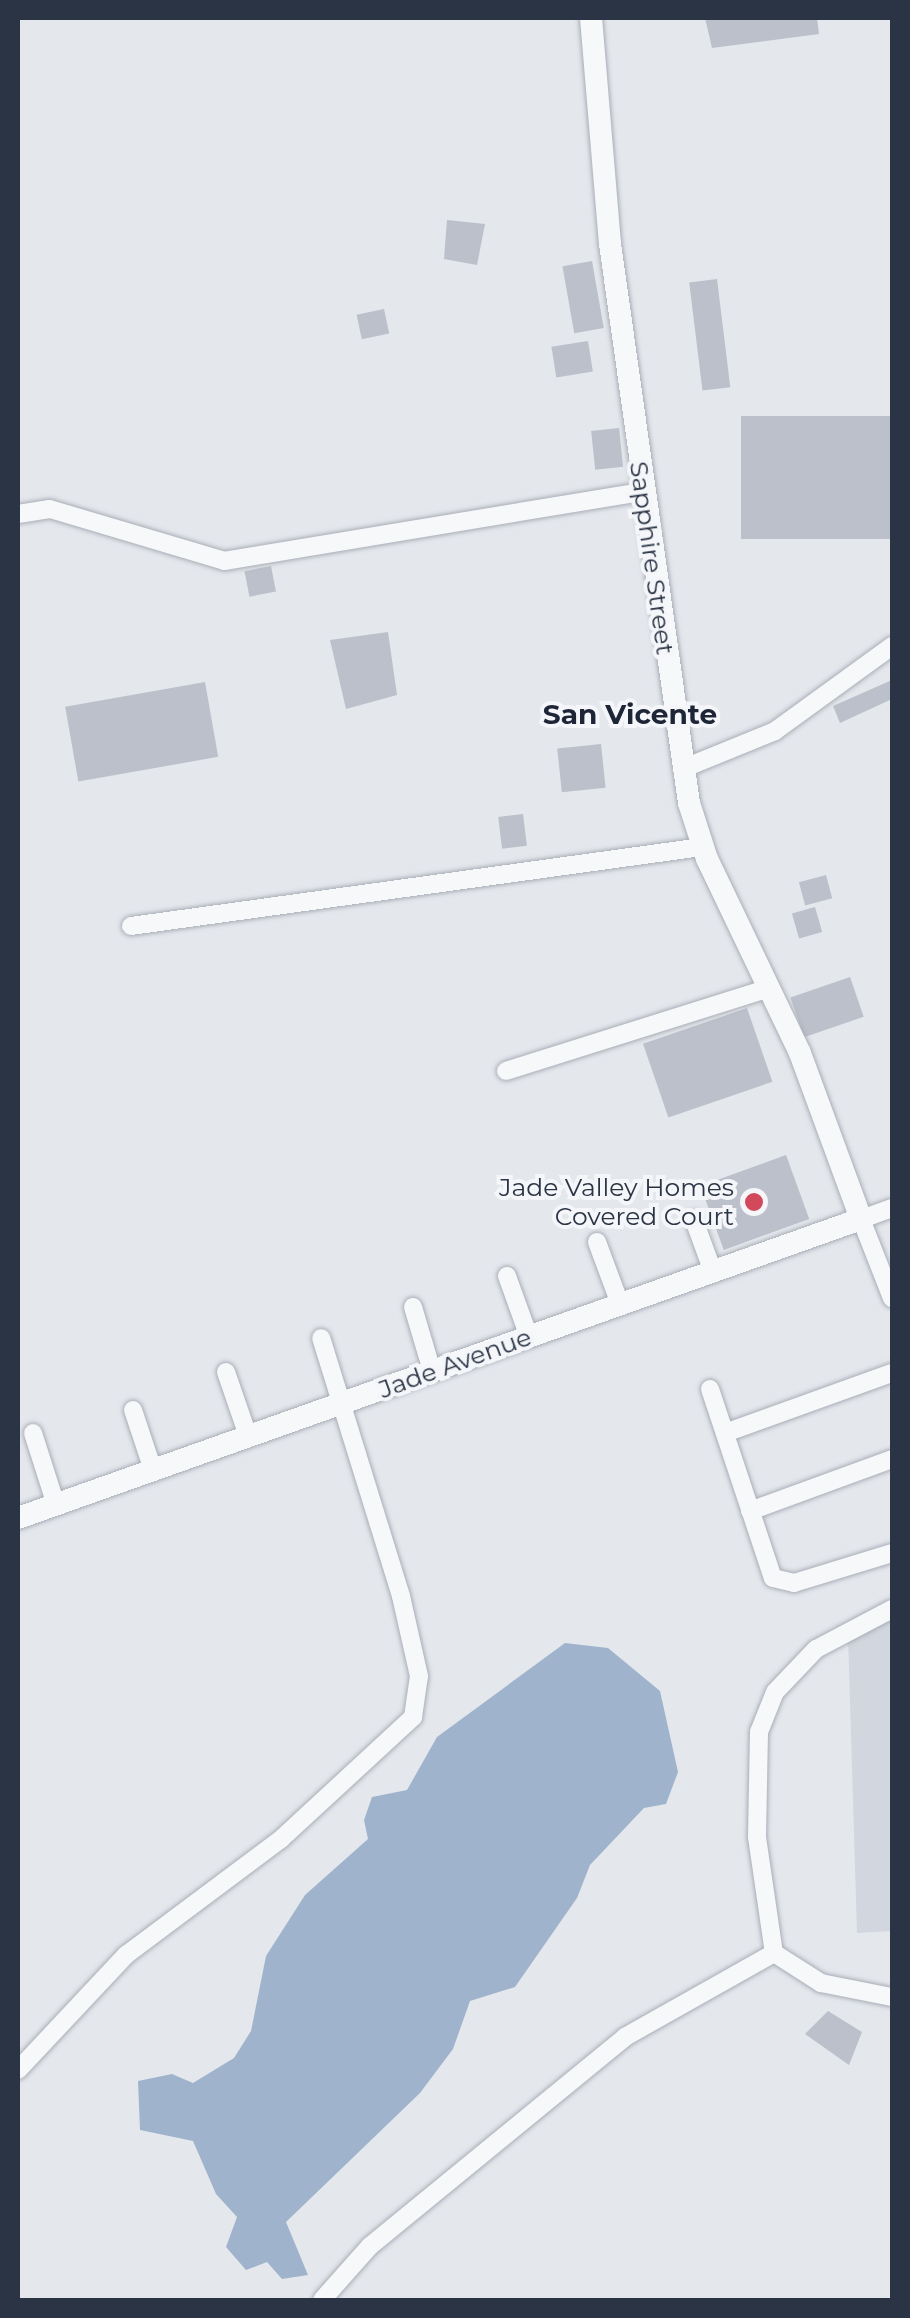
<!DOCTYPE html>
<style>
body{margin:0}
#map{position:relative;width:910px;height:2318px;overflow:hidden;background:#e4e7ec;font-family:Montserrat,sans-serif}
div>[style]{position:absolute}
[style*='--x']{left:calc(var(--x)*1px);top:calc(var(--y)*1px);width:calc(var(--w)*1px);rotate:calc(var(--a)*1deg)}
.built>*{inset:0;background:#d2d6de}
.water>*{inset:0;background:#9fb4cc}
.building>*{inset:0;background:#bbc0ca;transform-origin:0 0}
.roads{filter:drop-shadow(0 0 2px #a9aeb7) drop-shadow(0 0 2px #a9aeb7)}
.minor>*{height:18px;margin:-9px;padding:0 9px;transform-origin:9px;border-radius:9px;background:#f7f8fa}
.tertiary>*{height:22px;margin:-11px;padding:0 11px;transform-origin:11px;border-radius:11px;background:#f7f8fa}
.dots>*{width:28px;height:28px;translate:-50% -50%;box-sizing:border-box;border:5px solid #f4f6f9;border-radius:50%}
span{translate:-50% -50%;white-space:nowrap;text-align:center;line-height:1.15;-webkit-text-stroke:8px #f4f6f9;paint-order:stroke}
.street-label{font-size:25px;color:#2b3445}
.poi-label{font-size:25px;color:#2b3445}
.right{translate:-100% -50%;text-align:right}
.neighbourhood-label{font-size:28px;color:#1d2536;font-weight:700}
.frame{position:absolute;inset:0;border:20px solid #2b3445;pointer-events:none}
</style>
<div id="map">
<div class="built">
<div style="clip-path:polygon(892px 1615px,892px 1931px,857px 1933px,848px 1635px)"></div>
</div>
<div class="water">
<div style="clip-path:polygon(565px 1643px,608px 1648px,660px 1691px,678px 1772px,666px 1804px,644px 1808px,590px 1865px,577px 1898px,515px 1987px,470px 2001px,453px 2049px,420px 2093px,286px 2222px,308px 2275px,282px 2279px,267px 2262px,246px 2270px,226px 2247px,237px 2217px,216px 2194px,193px 2141px,140px 2130px,138px 2081px,172px 2074px,193px 2083px,234px 2058px,251px 2031px,266px 1956px,305px 1895px,368px 1839px,364px 1820px,372px 1797px,407px 1790px,437px 1737px)"></div>
</div>
<div class="building">
<div style="clip-path:polygon(705px 18px,817px 18px,819px 34px,712px 48px)"></div>
<div style="clip-path:polygon(447px 220px,485px 224px,477px 265px,444px 259px)"></div>
<div style="left:592px;top:261px;width:68px;height:30px;rotate:80deg"></div>
<div style="left:717px;top:279px;width:109px;height:28px;rotate:83deg"></div>
<div style="left:384px;top:309px;width:25px;height:28px;rotate:78deg"></div>
<div style="left:588px;top:341px;width:31px;height:37px;rotate:81deg"></div>
<div style="left:892px;top:416px;width:123px;height:151px;rotate:90deg"></div>
<div style="left:619px;top:428px;width:39px;height:28px;rotate:84deg"></div>
<div style="left:271px;top:566px;width:26px;height:27px;rotate:79deg"></div>
<div style="clip-path:polygon(388px 632px,397px 695px,346px 709px,330px 640px)"></div>
<div style="clip-path:polygon(892px 680px,892px 699px,840px 723px,833px 706px)"></div>
<div style="left:205px;top:682px;width:76px;height:142px;rotate:80deg"></div>
<div style="left:601px;top:744px;width:44px;height:44px;rotate:84deg"></div>
<div style="left:523px;top:814px;width:32px;height:25px;rotate:83deg"></div>
<div style="left:826px;top:875px;width:24px;height:28px;rotate:75deg"></div>
<div style="left:815px;top:907px;width:26px;height:24px;rotate:74deg"></div>
<div style="left:850px;top:977px;width:42px;height:63px;rotate:71deg"></div>
<div style="left:747px;top:1008px;width:78px;height:110px;rotate:71deg"></div>
<div style="left:786px;top:1155px;width:68px;height:91px;rotate:70deg"></div>
<div style="clip-path:polygon(828px 2011px,862px 2032px,849px 2065px,805px 2034px)"></div>
</div>
<div class="roads">
<div class="minor">
<div style="--x:18;--y:514;--w:32;--a:-9"></div>
<div style="--x:50;--y:509;--w:182;--a:16.6"></div>
<div style="--x:224;--y:561;--w:425;--a:-9.4"></div>
<div style="--x:682;--y:769;--w:100;--a:-22.2"></div>
<div style="--x:775;--y:731;--w:145;--a:-36"></div>
<div style="--x:131;--y:926;--w:576;--a:-7.88"></div>
<div style="--x:506;--y:1071;--w:276;--a:-17.5"></div>
<div style="--x:892;--y:1208;--w:33;--a:160"></div>
<div style="--x:861;--y:1219;--w:85;--a:68.6"></div>
<div style="--x:694;--y:1220;--w:55;--a:69.9"></div>
<div style="--x:597;--y:1242;--w:66;--a:69.6"></div>
<div style="--x:507;--y:1276;--w:65;--a:70.2"></div>
<div style="--x:413;--y:1307;--w:67;--a:73.5"></div>
<div style="--x:226;--y:1372;--w:68;--a:71"></div>
<div style="--x:710;--y:1389;--w:199;--a:71.6"></div>
<div style="--x:773;--y:1578;--w:22;--a:13"></div>
<div style="--x:794;--y:1583;--w:102;--a:-17"></div>
<div style="--x:133;--y:1410;--w:63;--a:71.6"></div>
<div style="--x:33;--y:1433;--w:76;--a:72.3"></div>
<div style="--x:725;--y:1433;--w:177;--a:-19.8"></div>
<div style="--x:750;--y:1511;--w:151;--a:-20.1"></div>
<div style="--x:892;--y:1609;--w:86;--a:152.2"></div>
<div style="--x:816;--y:1649;--w:59;--a:133.6"></div>
<div style="--x:775;--y:1692;--w:43;--a:111.8"></div>
<div style="--x:759;--y:1732;--w:105;--a:91.1"></div>
<div style="--x:757;--y:1837;--w:117;--a:81.7"></div>
<div style="--x:774;--y:1953;--w:56;--a:32.6"></div>
<div style="--x:821;--y:1983;--w:72;--a:11.2"></div>
<div style="--x:18;--y:2070;--w:158;--a:-46.8"></div>
<div style="--x:126;--y:1955;--w:194;--a:-36.8"></div>
<div style="--x:281;--y:1839;--w:180;--a:-42.7"></div>
<div style="--x:413;--y:1717;--w:41;--a:-81.7"></div>
<div style="--x:419;--y:1676;--w:82;--a:-102.7"></div>
<div style="--x:401;--y:1596;--w:270;--a:-107.2"></div>
<div style="--x:322;--y:2300;--w:72;--a:-48.4"></div>
<div style="--x:370;--y:2246;--w:330;--a:-39.3"></div>
<div style="--x:625;--y:2037;--w:171;--a:-29.4"></div>
</div>
<div class="tertiary">
<div style="--x:18;--y:1518;--w:894;--a:-19.53"></div>
<div style="--x:861;--y:1219;--w:177;--a:-110.2"></div>
<div style="--x:800;--y:1053;--w:215;--a:-115.6"></div>
<div style="--x:707;--y:859;--w:59;--a:-107.8"></div>
<div style="--x:689;--y:803;--w:565;--a:-98.04"></div>
<div style="--x:610;--y:244;--w:227;--a:-94.8"></div>
</div>
</div>
<div class="dots">
<div style="left:754px;top:1202px;background:#d1495b"></div>
</div>
<div class="street-label">
<span style="left:652px;top:558px;rotate:82deg">Sapphire Street</span>
<span style="left:455px;top:1363px;rotate:-20deg">Jade Avenue</span>
</div>
<div class="poi-label">
<span class="right" style="left:734px;top:1202px">Jade Valley Homes<br>Covered Court</span>
</div>
<div class="neighbourhood-label">
<span style="left:630px;top:714px">San Vicente</span>
</div>
<div class="frame"></div>
</div>
